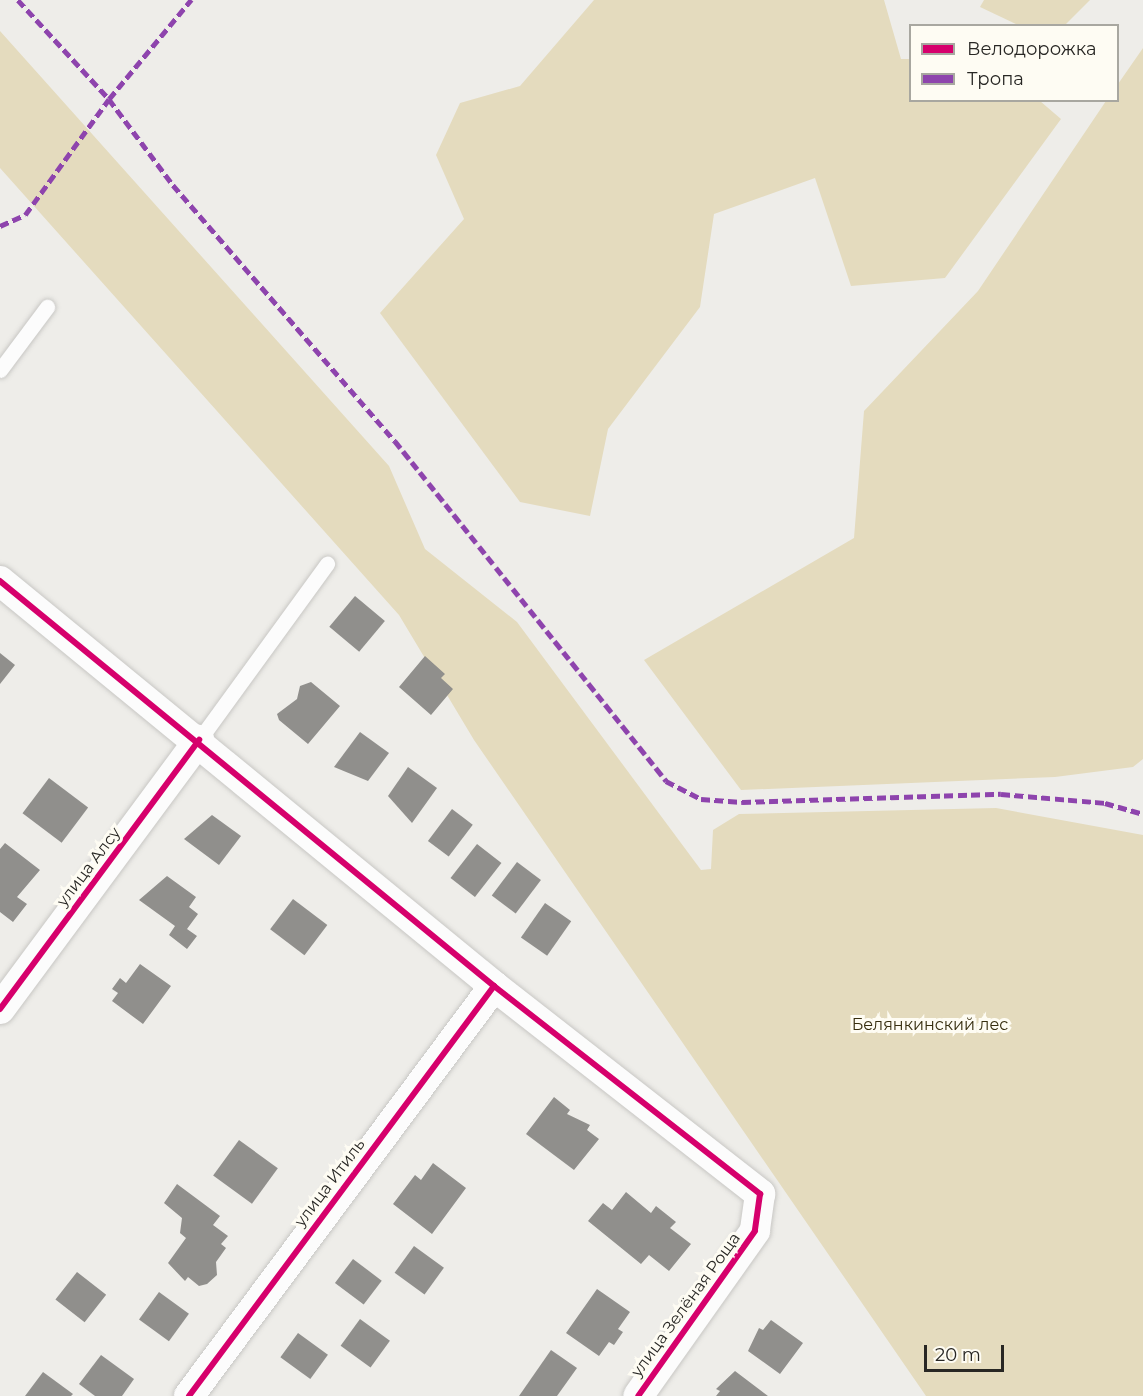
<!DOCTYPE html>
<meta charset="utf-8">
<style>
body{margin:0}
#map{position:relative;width:1143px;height:1396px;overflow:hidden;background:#eeede9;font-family:Montserrat,sans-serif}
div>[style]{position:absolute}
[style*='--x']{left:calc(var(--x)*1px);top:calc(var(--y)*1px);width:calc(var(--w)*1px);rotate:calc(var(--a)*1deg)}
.green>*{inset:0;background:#e4dbbe}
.building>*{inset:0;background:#908f8c;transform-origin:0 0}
.roads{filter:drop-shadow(0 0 2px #c8c7c4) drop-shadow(0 0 2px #c8c7c4)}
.lane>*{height:15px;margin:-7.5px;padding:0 7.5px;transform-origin:7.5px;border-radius:7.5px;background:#fcfcfc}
.street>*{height:30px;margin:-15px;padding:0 15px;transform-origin:15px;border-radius:15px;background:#fcfcfc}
.quiet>*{height:4.5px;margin-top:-2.25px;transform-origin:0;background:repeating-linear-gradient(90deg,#8e44ad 0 9px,transparent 0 13.5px)}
.cycleway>*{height:6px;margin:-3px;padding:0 3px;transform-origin:3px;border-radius:3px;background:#d6006c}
span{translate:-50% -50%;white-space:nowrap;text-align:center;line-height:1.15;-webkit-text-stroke:6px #fefcf3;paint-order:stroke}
.street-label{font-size:16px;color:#282724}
.park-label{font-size:16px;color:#362d0e}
.legend{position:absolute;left:909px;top:24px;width:210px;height:78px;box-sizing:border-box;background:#fefcf3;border:2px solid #a8a7a0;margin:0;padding:8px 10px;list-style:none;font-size:18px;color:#282724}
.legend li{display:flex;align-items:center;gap:12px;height:30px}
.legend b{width:30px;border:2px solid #a8a7a0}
.scale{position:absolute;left:924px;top:1345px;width:80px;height:27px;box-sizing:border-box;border:3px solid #282724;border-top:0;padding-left:8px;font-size:18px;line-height:21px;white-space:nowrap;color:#282724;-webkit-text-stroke:4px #fefcf3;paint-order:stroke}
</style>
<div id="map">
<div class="green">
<div style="clip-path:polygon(594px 0,884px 0,901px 59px,910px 59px,910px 100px,1040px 101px,1061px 119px,945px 278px,851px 286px,815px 178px,714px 214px,700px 307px,608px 429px,590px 516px,520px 502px,380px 313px,464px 219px,436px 155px,460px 103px,520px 86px)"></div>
<div style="clip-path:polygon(984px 0,1090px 0,1064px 26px,1018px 25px,980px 7px)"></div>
<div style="clip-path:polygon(0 31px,389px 466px,425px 549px,517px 622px,701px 870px,711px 869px,713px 830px,739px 814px,996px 808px,1143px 835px,1143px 1396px,926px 1396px,474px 740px,399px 615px,0 168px)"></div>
<div style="clip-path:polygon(1143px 48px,1143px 759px,1133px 767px,1055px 777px,741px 790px,644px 660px,854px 538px,864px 411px,978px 291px,1106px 101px,1118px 100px,1118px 84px)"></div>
</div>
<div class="building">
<div style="left:355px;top:596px;width:39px;height:40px;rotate:40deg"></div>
<div style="clip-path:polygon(0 653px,15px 665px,0 684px)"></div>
<div style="clip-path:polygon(425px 656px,445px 674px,441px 678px,453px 689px,431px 715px,399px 687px)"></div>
<div style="clip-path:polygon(311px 682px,340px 706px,308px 744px,279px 720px,277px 714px,297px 699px,300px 686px)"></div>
<div style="clip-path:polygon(360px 732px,389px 753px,368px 781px,334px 767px)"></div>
<div style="clip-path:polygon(408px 767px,437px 788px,412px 823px,388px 796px)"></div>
<div style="left:49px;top:778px;width:49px;height:44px;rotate:37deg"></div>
<div style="left:452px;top:809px;width:26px;height:40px;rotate:37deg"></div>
<div style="clip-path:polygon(212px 815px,241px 836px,219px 865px,184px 839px)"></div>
<div style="clip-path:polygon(5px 843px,40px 870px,17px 897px,27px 904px,13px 922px,0 912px,0 849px)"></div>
<div style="left:477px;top:844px;width:31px;height:43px;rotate:38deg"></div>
<div style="left:517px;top:862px;width:30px;height:42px;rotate:37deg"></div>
<div style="clip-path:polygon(167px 876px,196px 897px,189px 907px,198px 914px,187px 929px,197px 936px,187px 949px,169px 935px,175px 926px,139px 900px)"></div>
<div style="left:293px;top:899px;width:43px;height:38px;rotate:37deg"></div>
<div style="left:545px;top:903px;width:32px;height:42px;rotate:35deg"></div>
<div style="clip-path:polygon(140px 964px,171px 986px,143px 1024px,112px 1001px,118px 993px,112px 989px,120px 978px,126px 983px)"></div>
<div style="clip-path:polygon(554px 1097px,570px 1110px,567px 1114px,590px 1125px,587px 1130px,599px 1139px,574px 1170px,526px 1134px)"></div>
<div style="left:239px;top:1140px;width:48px;height:44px;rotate:36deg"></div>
<div style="clip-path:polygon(433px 1163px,466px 1188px,432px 1234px,393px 1204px,415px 1175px,421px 1180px)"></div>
<div style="clip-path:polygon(177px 1184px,220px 1216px,213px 1225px,228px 1236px,221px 1244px,226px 1248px,216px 1262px,217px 1275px,207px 1284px,199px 1286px,188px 1277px,185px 1281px,168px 1263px,186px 1238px,180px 1233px,182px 1218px,164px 1203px)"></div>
<div style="clip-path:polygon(626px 1192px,651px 1213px,656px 1206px,676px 1222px,670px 1228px,691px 1244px,669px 1271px,649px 1255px,641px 1264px,588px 1221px,603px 1203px,612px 1210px)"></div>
<div style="left:414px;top:1246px;width:37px;height:33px;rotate:36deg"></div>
<div style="left:353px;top:1259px;width:36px;height:30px;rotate:37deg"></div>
<div style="left:77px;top:1272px;width:37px;height:35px;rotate:38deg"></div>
<div style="clip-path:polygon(597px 1289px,630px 1312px,618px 1329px,623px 1332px,614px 1345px,609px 1342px,599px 1356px,566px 1333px)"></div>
<div style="left:159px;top:1292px;width:37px;height:34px;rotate:36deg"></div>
<div style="left:360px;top:1319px;width:37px;height:33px;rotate:36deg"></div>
<div style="clip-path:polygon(771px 1320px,803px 1343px,780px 1374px,748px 1351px,759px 1328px,763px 1330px)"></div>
<div style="left:298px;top:1333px;width:37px;height:30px;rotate:36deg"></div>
<div style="clip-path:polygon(551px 1350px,577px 1368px,557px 1396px,519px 1396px)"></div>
<div style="clip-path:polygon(101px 1355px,134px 1379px,122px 1396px,95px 1396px,79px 1384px)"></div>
<div style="clip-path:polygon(735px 1371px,768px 1396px,716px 1396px,720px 1391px,716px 1389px)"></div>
<div style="clip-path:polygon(43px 1372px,73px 1394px,71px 1396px,25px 1396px)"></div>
</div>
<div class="roads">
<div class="lane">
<div style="--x:0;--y:370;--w:79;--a:-53.3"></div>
<div style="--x:199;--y:740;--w:218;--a:-54"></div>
</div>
<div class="street">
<div style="--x:0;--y:581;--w:639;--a:39.35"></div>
<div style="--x:494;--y:986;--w:338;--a:38"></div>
<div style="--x:760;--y:1194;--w:37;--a:98"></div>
<div style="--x:755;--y:1231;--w:202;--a:125.3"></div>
<div style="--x:0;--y:1009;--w:335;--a:-53.5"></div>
<div style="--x:189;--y:1396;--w:511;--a:-53.35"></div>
</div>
</div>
<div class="quiet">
<div style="--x:18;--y:0;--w:134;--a:47.4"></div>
<div style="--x:109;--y:99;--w:107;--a:53.3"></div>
<div style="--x:173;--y:185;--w:339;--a:49.1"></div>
<div style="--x:395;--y:441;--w:435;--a:51.4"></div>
<div style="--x:666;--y:781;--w:39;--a:27"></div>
<div style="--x:701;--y:799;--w:41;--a:4.2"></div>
<div style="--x:742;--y:802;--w:259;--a:-1.8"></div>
<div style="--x:1001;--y:794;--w:104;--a:4.9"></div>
<div style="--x:1105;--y:803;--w:40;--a:16"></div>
<div style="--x:0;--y:226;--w:27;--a:-24"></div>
<div style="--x:25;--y:215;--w:143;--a:-54.1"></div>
<div style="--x:109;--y:99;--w:129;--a:-50.4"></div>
</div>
<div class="cycleway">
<div style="--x:0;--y:581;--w:639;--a:39.35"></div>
<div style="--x:494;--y:986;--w:338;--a:38"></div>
<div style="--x:760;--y:1194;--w:37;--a:98"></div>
<div style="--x:755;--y:1231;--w:202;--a:125.3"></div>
<div style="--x:0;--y:1009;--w:335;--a:-53.5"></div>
<div style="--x:189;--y:1396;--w:511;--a:-53.35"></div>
</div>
<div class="street-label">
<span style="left:89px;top:867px;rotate:-53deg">улица Алсу</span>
<span style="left:330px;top:1183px;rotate:-53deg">улица Итиль</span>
<span style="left:686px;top:1305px;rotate:-54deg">улица Зелёная Роща</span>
</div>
<div class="park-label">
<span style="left:930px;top:1025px">Белянкинский лес</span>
</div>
<ul class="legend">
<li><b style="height:8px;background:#d6006c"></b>Велодорожка</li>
<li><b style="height:8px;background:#8e44ad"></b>Тропа</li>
</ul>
<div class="scale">20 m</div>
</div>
